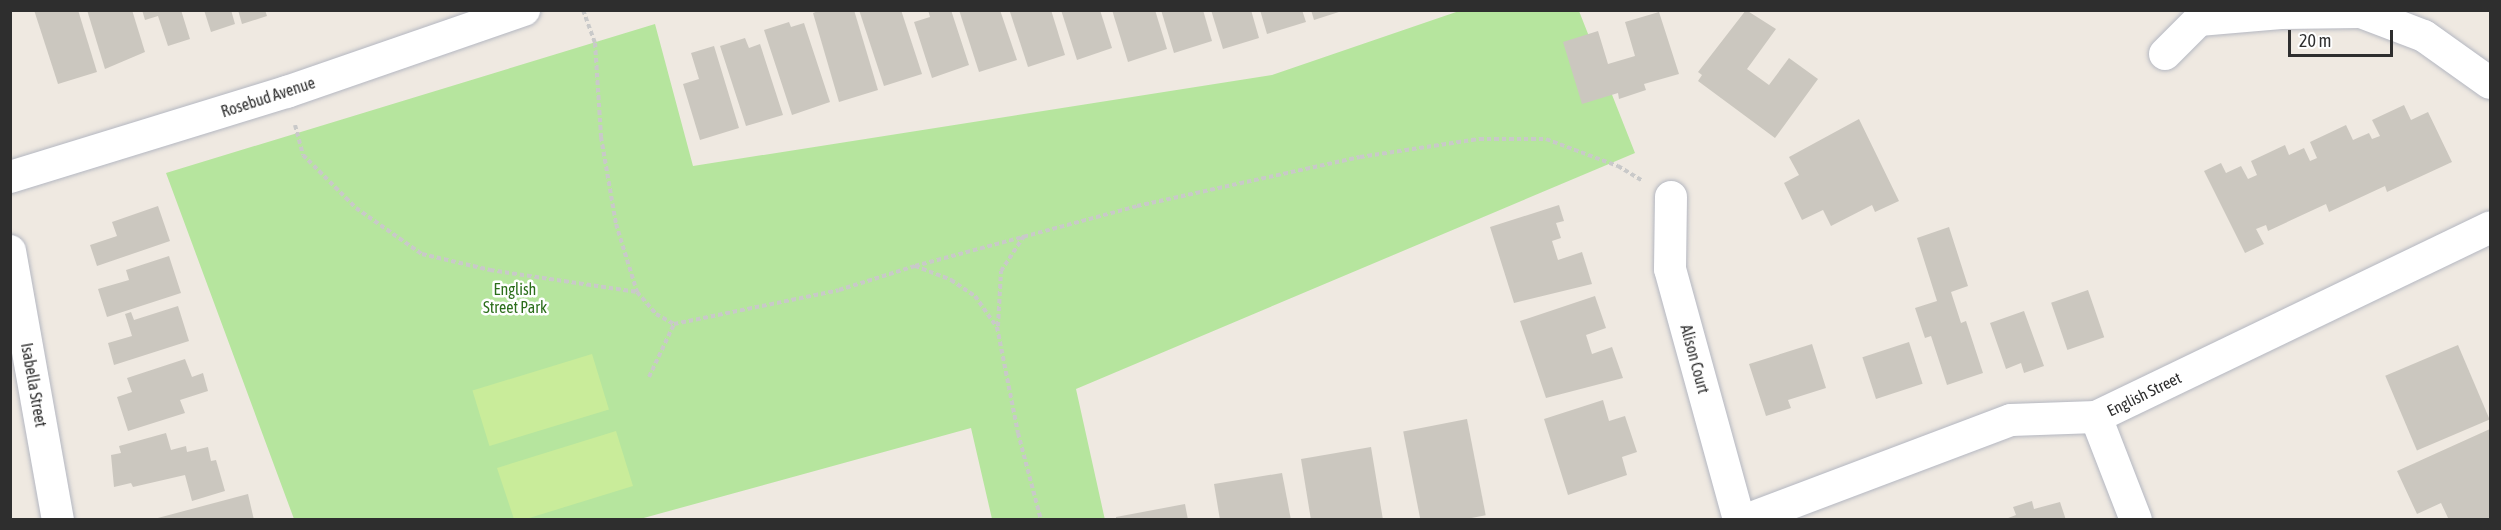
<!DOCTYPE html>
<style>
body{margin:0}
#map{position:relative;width:2501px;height:530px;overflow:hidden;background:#efe9e1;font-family:"Asap Condensed",sans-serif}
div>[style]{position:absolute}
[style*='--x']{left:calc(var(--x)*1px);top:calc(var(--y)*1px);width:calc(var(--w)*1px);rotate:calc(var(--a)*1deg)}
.green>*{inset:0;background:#b6e59e}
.pitch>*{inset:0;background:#c9ec9a;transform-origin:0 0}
.building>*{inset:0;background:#cbc7bf;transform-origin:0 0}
.path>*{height:4px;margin-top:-2px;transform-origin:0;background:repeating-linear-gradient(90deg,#c9c9c9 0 4.5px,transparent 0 7.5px)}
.roads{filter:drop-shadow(0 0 2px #b4b7c1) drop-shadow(0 0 2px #b4b7c1)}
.minor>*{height:32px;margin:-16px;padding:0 16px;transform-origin:16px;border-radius:16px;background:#fff}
span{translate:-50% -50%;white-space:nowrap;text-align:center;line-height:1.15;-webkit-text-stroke:5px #fff;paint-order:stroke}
.street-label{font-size:16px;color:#2e2e2e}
.park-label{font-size:16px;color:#2c6e1b}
.frame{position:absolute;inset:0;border:12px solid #2e2e2e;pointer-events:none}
.scale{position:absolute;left:2288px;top:30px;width:105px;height:27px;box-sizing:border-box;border:3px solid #2e2e2e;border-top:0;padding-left:8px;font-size:18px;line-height:21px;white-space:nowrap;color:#2e2e2e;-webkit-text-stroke:4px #fff;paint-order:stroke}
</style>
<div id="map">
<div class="green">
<div style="clip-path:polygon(1462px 10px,1579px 11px,1635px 153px,1076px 389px,1105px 520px,992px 519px,971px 428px,640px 519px,294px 519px,166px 173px,655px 24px,693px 166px,1272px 75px)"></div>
</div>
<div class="pitch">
<div style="left:592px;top:354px;width:58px;height:125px;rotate:73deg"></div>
<div style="clip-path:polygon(616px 431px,633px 486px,526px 519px,514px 519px,497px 468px)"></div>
</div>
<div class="building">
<div style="clip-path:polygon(34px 10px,78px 10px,97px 72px,58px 84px)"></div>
<div style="clip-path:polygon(87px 10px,132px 10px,145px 52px,105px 69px)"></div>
<div style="clip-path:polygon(142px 10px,181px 10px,190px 39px,168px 46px,158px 16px,145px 20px)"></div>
<div style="clip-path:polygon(204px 10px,231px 10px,235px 24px,211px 32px)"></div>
<div style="clip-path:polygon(238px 10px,265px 10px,267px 16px,242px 24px)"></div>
<div style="clip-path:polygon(821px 10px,854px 10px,878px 90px,839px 102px,813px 13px)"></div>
<div style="clip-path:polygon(859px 10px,901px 10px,922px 74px,884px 86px)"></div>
<div style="clip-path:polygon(928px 10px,951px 10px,969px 65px,932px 78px,914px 22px,930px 17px)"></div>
<div style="clip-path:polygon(959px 10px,1000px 10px,1017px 60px,979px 72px)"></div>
<div style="clip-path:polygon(1051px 10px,1065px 55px,1028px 67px,1010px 12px)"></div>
<div style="clip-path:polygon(1061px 10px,1100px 10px,1112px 48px,1077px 60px)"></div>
<div style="clip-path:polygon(1112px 10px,1155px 10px,1167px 49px,1128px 62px)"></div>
<div style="clip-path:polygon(1161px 10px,1203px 10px,1212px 41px,1174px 53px)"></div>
<div style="clip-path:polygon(1211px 10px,1251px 10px,1259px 38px,1223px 49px)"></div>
<div style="clip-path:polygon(1260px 10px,1302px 10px,1306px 22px,1267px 34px)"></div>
<div style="clip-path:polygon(1311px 10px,1342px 10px,1342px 11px,1314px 20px)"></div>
<div style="clip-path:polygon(1746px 10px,1776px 29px,1747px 69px,1769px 85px,1789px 58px,1818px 79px,1775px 138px,1698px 81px,1702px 75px,1698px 72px)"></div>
<div style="clip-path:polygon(1659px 12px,1679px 74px,1644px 84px,1646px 90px,1619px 99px,1618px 93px,1582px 104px,1563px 42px,1598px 31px,1608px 64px,1635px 56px,1625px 22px)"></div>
<div style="clip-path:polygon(789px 22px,791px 27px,804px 23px,830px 102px,792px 115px,764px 30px)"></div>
<div style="clip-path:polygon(745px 38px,749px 48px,760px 44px,783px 115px,746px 126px,720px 46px)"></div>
<div style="clip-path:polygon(714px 46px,739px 128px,700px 140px,683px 84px,699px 79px,691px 53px)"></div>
<div style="clip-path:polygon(2404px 105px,2411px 120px,2428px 112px,2452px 162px,2387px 192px,2385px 186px,2329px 212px,2326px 204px,2268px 231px,2266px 225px,2256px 229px,2264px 244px,2245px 253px,2204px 171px,2221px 163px,2226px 173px,2241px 166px,2248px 179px,2257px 175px,2251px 161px,2285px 145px,2289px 155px,2304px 148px,2310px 161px,2317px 158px,2310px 142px,2346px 125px,2353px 140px,2369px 133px,2372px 139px,2380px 136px,2372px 120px)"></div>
<div style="clip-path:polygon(1859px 119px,1899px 201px,1875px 212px,1872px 205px,1831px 226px,1823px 210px,1802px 220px,1784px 183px,1799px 175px,1789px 157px)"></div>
<div style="clip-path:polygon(1559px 205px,1564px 221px,1556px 223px,1561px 238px,1552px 241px,1558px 260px,1582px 252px,1592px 284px,1514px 303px,1490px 227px)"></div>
<div style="clip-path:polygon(158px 206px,170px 241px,97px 266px,90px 245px,117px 236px,112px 222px)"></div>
<div style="clip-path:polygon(1949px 227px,1968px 286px,1951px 292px,1961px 323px,1966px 321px,1983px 373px,1947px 385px,1931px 336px,1925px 338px,1915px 308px,1937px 301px,1917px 238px)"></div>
<div style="clip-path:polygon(169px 256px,181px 293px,107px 317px,98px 289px,129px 280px,126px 270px)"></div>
<div style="left:2088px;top:290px;width:50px;height:39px;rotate:71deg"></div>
<div style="clip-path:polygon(1595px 296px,1606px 328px,1586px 335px,1592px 354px,1612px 347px,1623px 378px,1546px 398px,1520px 321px)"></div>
<div style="clip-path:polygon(178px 306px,189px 341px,114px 365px,108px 343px,132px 336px,125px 314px,131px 312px,134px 320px)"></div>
<div style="clip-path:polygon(2024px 311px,2044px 366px,2024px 373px,2021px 363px,2006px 369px,1990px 323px)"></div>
<div style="left:1909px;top:342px;width:44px;height:49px;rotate:72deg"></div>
<div style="clip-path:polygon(1812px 344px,1826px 388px,1788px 400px,1791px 408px,1766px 416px,1749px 364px)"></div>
<div style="left:2458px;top:345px;width:81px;height:79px;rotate:67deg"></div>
<div style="clip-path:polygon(185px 359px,192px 377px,203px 373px,208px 391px,180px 400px,185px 413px,128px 431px,117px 397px,132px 392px,127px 378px)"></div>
<div style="clip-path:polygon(1603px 400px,1609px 421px,1625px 416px,1637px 452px,1622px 457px,1627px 475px,1568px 495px,1544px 419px)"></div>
<div style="left:1467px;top:419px;width:98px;height:65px;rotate:79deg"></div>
<div style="clip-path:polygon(2490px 429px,2490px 520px,2449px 520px,2441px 503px,2417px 514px,2397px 471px)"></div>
<div style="clip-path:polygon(166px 433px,171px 450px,186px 446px,187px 452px,208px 447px,211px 461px,216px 460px,225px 491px,192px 501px,185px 475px,133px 487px,131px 483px,114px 487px,111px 455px,121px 453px,119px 446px)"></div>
<div style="clip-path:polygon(1371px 447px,1383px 520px,1311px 520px,1301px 459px)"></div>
<div style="clip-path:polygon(1282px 473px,1291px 520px,1220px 520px,1214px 484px)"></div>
<div style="clip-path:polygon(248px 494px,254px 520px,154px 520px,154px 519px)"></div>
<div style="clip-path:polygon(2032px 501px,2034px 509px,2060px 502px,2066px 520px,2003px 520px,2016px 515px,2013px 507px)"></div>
<div style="clip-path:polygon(1185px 504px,1188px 520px,1116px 520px,1116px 517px)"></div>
</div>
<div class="path">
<div style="--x:583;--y:10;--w:35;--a:70"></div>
<div style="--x:595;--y:43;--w:94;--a:86.3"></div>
<div style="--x:601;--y:137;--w:88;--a:80.2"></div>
<div style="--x:616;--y:224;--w:71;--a:72.8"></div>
<div style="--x:295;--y:125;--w:31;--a:75"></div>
<div style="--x:303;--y:155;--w:75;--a:45"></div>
<div style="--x:356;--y:208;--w:80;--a:34.9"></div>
<div style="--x:422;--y:254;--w:70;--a:13.2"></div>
<div style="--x:490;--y:270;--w:149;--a:8.5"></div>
<div style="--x:637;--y:292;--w:29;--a:49"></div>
<div style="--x:656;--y:314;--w:21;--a:29"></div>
<div style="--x:674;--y:324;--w:168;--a:-11.6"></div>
<div style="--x:839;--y:290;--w:80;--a:-17.5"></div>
<div style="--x:915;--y:266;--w:39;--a:21"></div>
<div style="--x:951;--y:280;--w:29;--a:34"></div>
<div style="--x:975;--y:296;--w:38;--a:55"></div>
<div style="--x:997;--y:327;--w:108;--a:78.8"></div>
<div style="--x:1018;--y:433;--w:90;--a:75.2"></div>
<div style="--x:915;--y:266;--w:230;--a:-15.1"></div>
<div style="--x:1137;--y:206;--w:228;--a:-12.4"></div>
<div style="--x:1360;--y:157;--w:120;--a:-8.6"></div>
<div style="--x:1479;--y:139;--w:67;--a:0"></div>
<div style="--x:1546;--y:139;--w:77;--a:20.6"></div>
<div style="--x:1618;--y:166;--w:29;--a:31"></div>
<div style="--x:998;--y:326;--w:55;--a:-86.9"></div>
<div style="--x:1001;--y:271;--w:42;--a:-56.7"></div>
<div style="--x:649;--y:377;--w:59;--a:-64.7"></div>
</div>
<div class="roads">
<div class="minor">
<div style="--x:2165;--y:54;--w:48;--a:-45"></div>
<div style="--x:2199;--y:20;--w:82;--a:-4.9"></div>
<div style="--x:2281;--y:13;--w:80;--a:-0.7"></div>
<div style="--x:2361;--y:12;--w:67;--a:20.9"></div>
<div style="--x:2424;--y:36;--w:81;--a:35.5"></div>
<div style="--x:10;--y:177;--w:290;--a:-17.1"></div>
<div style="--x:287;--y:92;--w:251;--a:-19.1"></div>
<div style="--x:1671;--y:197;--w:72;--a:90.8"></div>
<div style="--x:1670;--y:269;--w:260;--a:74.6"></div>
<div style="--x:10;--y:251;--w:273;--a:79.9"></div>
<div style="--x:2096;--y:417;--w:110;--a:68.8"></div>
<div style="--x:1746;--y:520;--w:283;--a:-20.7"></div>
<div style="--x:2011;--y:420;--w:85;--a:-2"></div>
<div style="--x:2096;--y:417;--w:437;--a:-25.7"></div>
</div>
</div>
<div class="street-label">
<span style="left:268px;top:97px;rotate:-18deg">Rosebud Avenue</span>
<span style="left:1695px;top:359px;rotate:75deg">Alison Court</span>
<span style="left:34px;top:385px;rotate:80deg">Isabella Street</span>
<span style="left:2144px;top:394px;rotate:-26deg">English Street</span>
</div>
<div class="park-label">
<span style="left:515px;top:298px">English<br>Street Park</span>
</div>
<div class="frame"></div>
<div class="scale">20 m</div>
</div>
